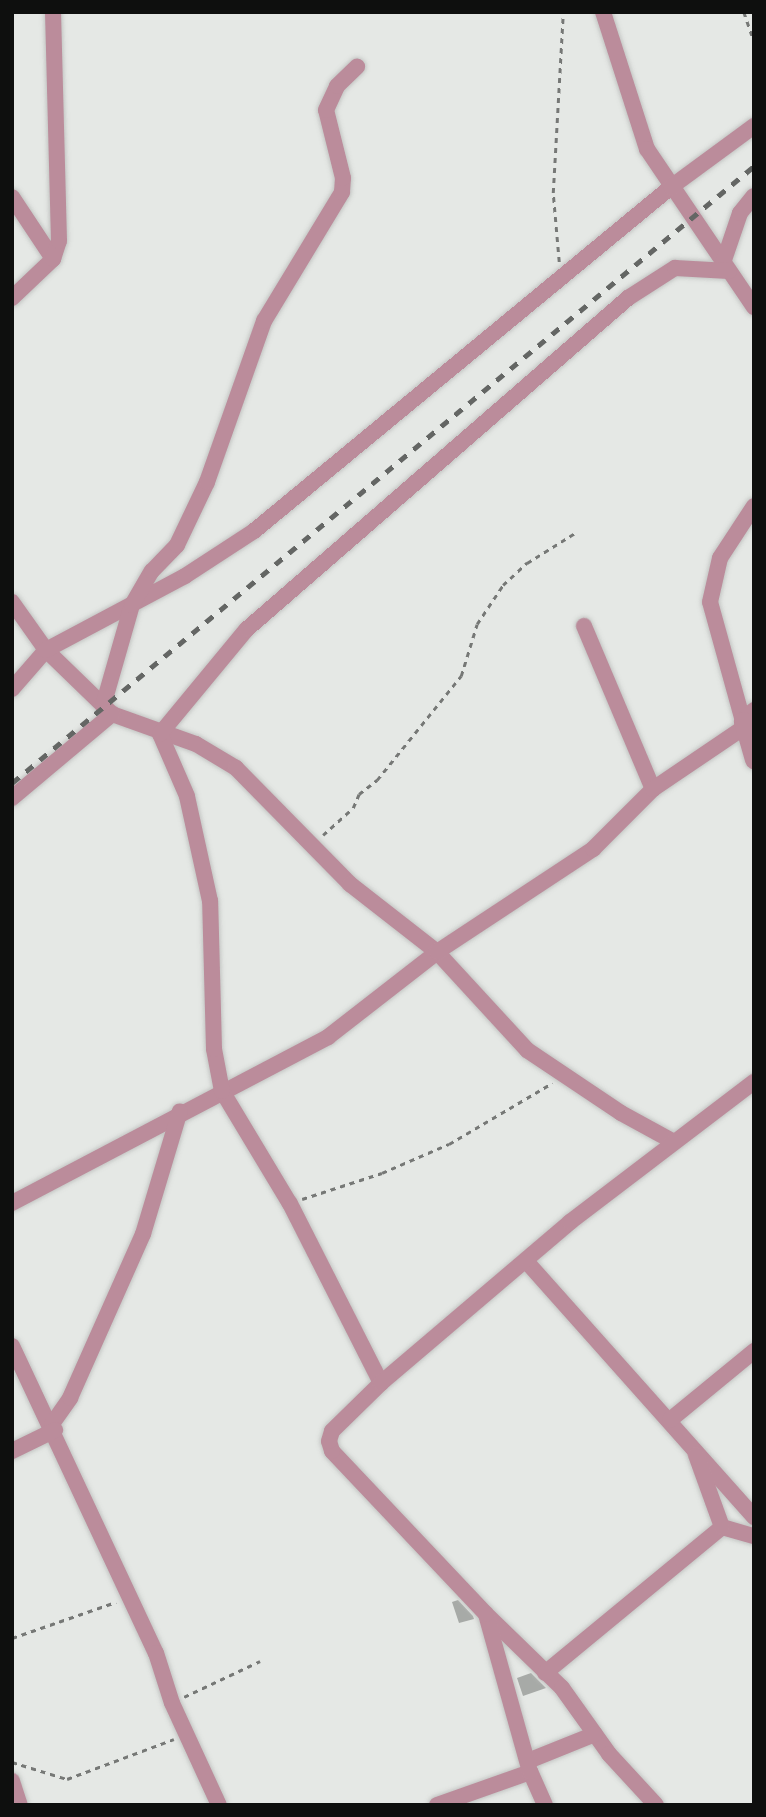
<!DOCTYPE html>
<style>
body{margin:0}
#map{position:relative;width:766px;height:1817px;overflow:hidden;background:#e5e8e5;font-family:"Varela Round",sans-serif}
div>[style]{position:absolute}
[style*='--x']{left:calc(var(--x)*1px);top:calc(var(--y)*1px);width:calc(var(--w)*1px);rotate:calc(var(--a)*1deg)}
.building>*{inset:0;background:#a7aaa7}
.path>*{height:2.5px;margin-top:-1.25px;transform-origin:0;background:repeating-linear-gradient(90deg,#767876 0 5px,transparent 0 10px)}
.roads{filter:drop-shadow(0 0 2px #c3c5c3) drop-shadow(0 0 2px #c3c5c3)}
.minor>*{height:16px;margin:-8px;padding:0 8px;transform-origin:8px;border-radius:8px;background:#bb8c9b}
.tertiary>*{height:19px;margin:-9.5px;padding:0 9.5px;transform-origin:9.5px;border-radius:9.5px;background:#bb8c9b}
.rail>*{height:4.5px;margin-top:-2.25px;transform-origin:0;background:repeating-linear-gradient(90deg,#646664 0 9px,transparent 0 18px)}
span{translate:-50% -50%;white-space:nowrap;text-align:center;line-height:1.15;-webkit-text-stroke:5px #e5e8e5;paint-order:stroke}
.frame{position:absolute;inset:0;border:14px solid #0e0f0e;pointer-events:none}
</style>
<div id="map">
<div class="building">
<div style="clip-path:polygon(458px 1600px,473px 1616px,474px 1619px,459px 1623px,452px 1602px)"></div>
<div style="clip-path:polygon(531px 1673px,546px 1688px,523px 1696px,517px 1678px)"></div>
</div>
<div class="path">
<div style="--x:744;--y:12;--w:31;--a:71"></div>
<div style="--x:559;--y:262;--w:69;--a:-95"></div>
<div style="--x:553;--y:193;--w:181;--a:-86.8"></div>
<div style="--x:323;--y:835;--w:40;--a:-42"></div>
<div style="--x:353;--y:808;--w:15;--a:-67"></div>
<div style="--x:359;--y:794;--w:23;--a:-38"></div>
<div style="--x:377;--y:780;--w:134;--a:-51.1"></div>
<div style="--x:461;--y:676;--w:54;--a:-72.9"></div>
<div style="--x:477;--y:624;--w:47;--a:-56.3"></div>
<div style="--x:503;--y:585;--w:33;--a:-43"></div>
<div style="--x:527;--y:563;--w:57;--a:-32"></div>
<div style="--x:302;--y:1199;--w:84;--a:-18"></div>
<div style="--x:382;--y:1173;--w:73;--a:-23.4"></div>
<div style="--x:449;--y:1144;--w:120;--a:-30.6"></div>
<div style="--x:12;--y:1638;--w:110;--a:-19.1"></div>
<div style="--x:184;--y:1697;--w:84;--a:-25.3"></div>
<div style="--x:12;--y:1762;--w:58;--a:17.2"></div>
<div style="--x:67;--y:1779;--w:114;--a:-20.5"></div>
</div>
<div class="roads">
<div class="minor">
<div style="--x:603;--y:12;--w:144;--a:72.2"></div>
<div style="--x:647;--y:149;--w:191;--a:55.9"></div>
<div style="--x:12;--y:197;--w:74;--a:56.5"></div>
<div style="--x:723;--y:263;--w:53;--a:-71.2"></div>
<div style="--x:740;--y:213;--w:22;--a:-51"></div>
<div style="--x:12;--y:298;--w:57;--a:-43.6"></div>
<div style="--x:53;--y:259;--w:19;--a:-72"></div>
<div style="--x:59;--y:241;--w:229;--a:-91.5"></div>
<div style="--x:12;--y:602;--w:59;--a:54.7"></div>
<div style="--x:46;--y:650;--w:92;--a:44.1"></div>
<div style="--x:112;--y:714;--w:89;--a:19.7"></div>
<div style="--x:196;--y:744;--w:47;--a:31"></div>
<div style="--x:236;--y:768;--w:163;--a:45.5"></div>
<div style="--x:350;--y:884;--w:110;--a:38"></div>
<div style="--x:437;--y:952;--w:133;--a:47.4"></div>
<div style="--x:527;--y:1050;--w:113;--a:33.8"></div>
<div style="--x:621;--y:1113;--w:60;--a:28.7"></div>
<div style="--x:584;--y:626;--w:177;--a:67.1"></div>
<div style="--x:12;--y:689;--w:52;--a:-48.9"></div>
<div style="--x:46;--y:650;--w:157;--a:-28"></div>
<div style="--x:185;--y:576;--w:82;--a:-33.1"></div>
<div style="--x:254;--y:531;--w:541;--a:-39.52"></div>
<div style="--x:671;--y:187;--w:103;--a:-36.3"></div>
<div style="--x:103;--y:706;--w:105;--a:-74"></div>
<div style="--x:132;--y:605;--w:39;--a:-60"></div>
<div style="--x:152;--y:571;--w:36;--a:-46"></div>
<div style="--x:177;--y:545;--w:70;--a:-64.5"></div>
<div style="--x:207;--y:482;--w:171;--a:-70.5"></div>
<div style="--x:264;--y:321;--w:151;--a:-58.8"></div>
<div style="--x:342;--y:192;--w:14;--a:-86"></div>
<div style="--x:343;--y:178;--w:70;--a:-104"></div>
<div style="--x:326;--y:110;--w:26;--a:-65"></div>
<div style="--x:337;--y:86;--w:28;--a:-44"></div>
<div style="--x:743;--y:721;--w:123;--a:-105.5"></div>
<div style="--x:710;--y:602;--w:45;--a:-77.2"></div>
<div style="--x:720;--y:558;--w:62;--a:-56.8"></div>
<div style="--x:12;--y:798;--w:131;--a:-40"></div>
<div style="--x:12;--y:1203;--w:357;--a:-27.7"></div>
<div style="--x:328;--y:1037;--w:138;--a:-37.9"></div>
<div style="--x:437;--y:952;--w:187;--a:-33.4"></div>
<div style="--x:593;--y:849;--w:85;--a:-45"></div>
<div style="--x:653;--y:789;--w:109;--a:-34.1"></div>
<div style="--x:526;--y:1261;--w:343;--a:48.3"></div>
<div style="--x:12;--y:1346;--w:339;--a:64.9"></div>
<div style="--x:156;--y:1653;--w:52;--a:72.3"></div>
<div style="--x:172;--y:1703;--w:112;--a:65.3"></div>
<div style="--x:381;--y:1383;--w:201;--a:-116.9"></div>
<div style="--x:290;--y:1204;--w:132;--a:-121"></div>
<div style="--x:222;--y:1091;--w:43;--a:-100.8"></div>
<div style="--x:214;--y:1049;--w:148;--a:-91.5"></div>
<div style="--x:210;--y:901;--w:107;--a:-102.4"></div>
<div style="--x:187;--y:796;--w:68;--a:-113.5"></div>
<div style="--x:160;--y:734;--w:136;--a:-50.4"></div>
<div style="--x:247;--y:629;--w:505;--a:-40.98"></div>
<div style="--x:628;--y:298;--w:56;--a:-32.6"></div>
<div style="--x:675;--y:268;--w:54;--a:3.2"></div>
<div style="--x:670;--y:1420;--w:109;--a:-39.4"></div>
<div style="--x:52;--y:1424;--w:32;--a:-55"></div>
<div style="--x:70;--y:1398;--w:180;--a:-66"></div>
<div style="--x:143;--y:1234;--w:128;--a:-73.3"></div>
<div style="--x:12;--y:1451;--w:48;--a:-26"></div>
<div style="--x:722;--y:1527;--w:33;--a:16"></div>
<div style="--x:488;--y:1616;--w:103;--a:44.2"></div>
<div style="--x:562;--y:1688;--w:81;--a:54.5"></div>
<div style="--x:609;--y:1754;--w:69;--a:47.3"></div>
<div style="--x:545;--y:1673;--w:229;--a:-39.5"></div>
<div style="--x:722;--y:1527;--w:77;--a:-109.9"></div>
<div style="--x:528;--y:1761;--w:72;--a:-21.9"></div>
<div style="--x:12;--y:1781;--w:25;--a:72"></div>
<div style="--x:437;--y:1805;--w:99;--a:-19.5"></div>
<div style="--x:545;--y:1805;--w:36;--a:-114"></div>
<div style="--x:530;--y:1772;--w:164;--a:-105.6"></div>
<div style="--x:486;--y:1614;--w:224;--a:-133.4"></div>
<div style="--x:332;--y:1451;--w:10;--a:-107"></div>
<div style="--x:329;--y:1441;--w:10;--a:-73"></div>
<div style="--x:332;--y:1431;--w:69;--a:-44.4"></div>
<div style="--x:381;--y:1383;--w:248;--a:-40.4"></div>
<div style="--x:570;--y:1222;--w:231;--a:-37.3"></div>
</div>
<div class="tertiary">
<div style="--x:754;--y:711;--w:15;--a:138"></div>
<div style="--x:743;--y:721;--w:40;--a:74"></div>
</div>
</div>
<div class="rail">
<div style="--x:12;--y:783;--w:965;--a:-39.74"></div>
</div>
<div class="frame"></div>
</div>
